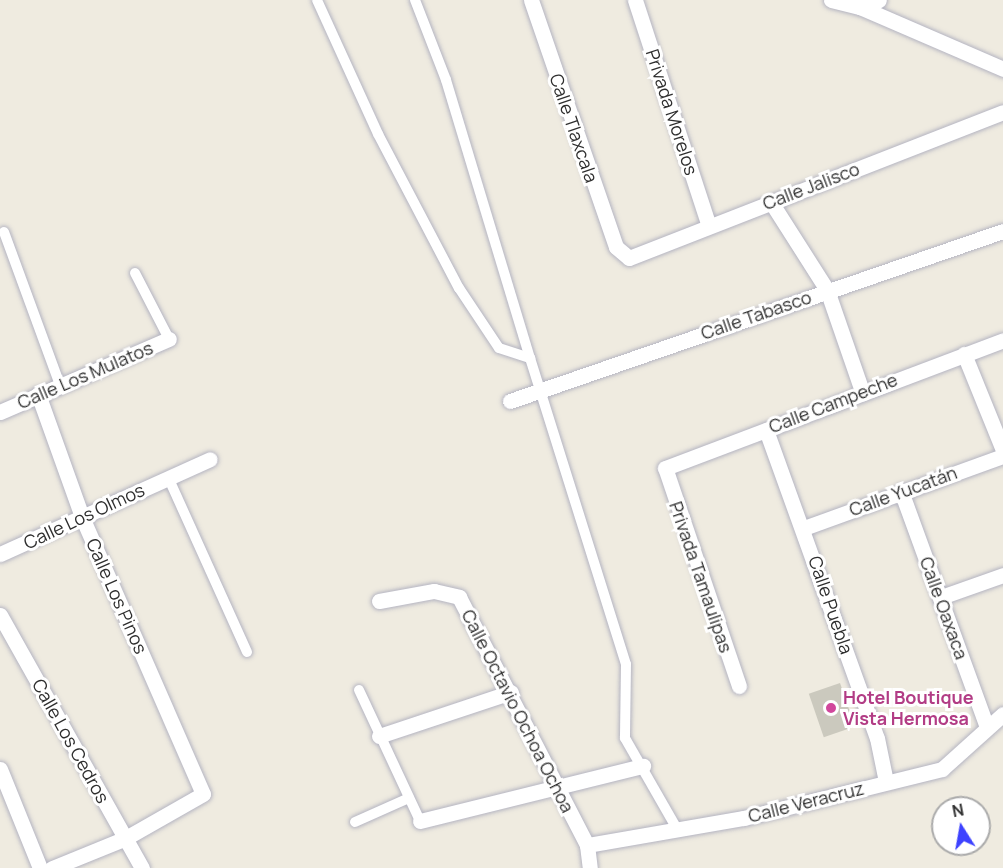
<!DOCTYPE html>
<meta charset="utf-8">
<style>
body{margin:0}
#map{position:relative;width:1003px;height:868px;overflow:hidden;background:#efebe0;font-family:Manrope,sans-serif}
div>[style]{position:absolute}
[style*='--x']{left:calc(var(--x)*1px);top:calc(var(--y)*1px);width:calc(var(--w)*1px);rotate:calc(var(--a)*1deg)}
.building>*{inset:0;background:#cbc9be;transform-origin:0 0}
.roads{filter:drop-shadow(0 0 2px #b4b4c1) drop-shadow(0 0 2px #b4b4c1)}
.pedestrian>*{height:10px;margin:-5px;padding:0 5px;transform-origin:5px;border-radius:5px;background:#fff}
.minor>*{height:15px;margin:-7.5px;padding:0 7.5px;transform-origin:7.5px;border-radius:7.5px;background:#fff}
.dots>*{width:16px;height:16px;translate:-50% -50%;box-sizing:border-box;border:3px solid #fff;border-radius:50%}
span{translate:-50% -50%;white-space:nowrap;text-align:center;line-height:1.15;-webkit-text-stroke:6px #fff;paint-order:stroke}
.street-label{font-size:18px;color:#2e2e2e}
.hotel-label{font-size:18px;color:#b23c85;font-weight:700}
.left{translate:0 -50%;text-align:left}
.north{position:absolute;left:931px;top:796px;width:60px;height:60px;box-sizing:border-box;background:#fff;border:2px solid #ababab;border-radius:50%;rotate:349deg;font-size:16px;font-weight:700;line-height:24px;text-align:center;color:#2e2e2e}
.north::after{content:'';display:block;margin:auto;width:21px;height:27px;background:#3d42ff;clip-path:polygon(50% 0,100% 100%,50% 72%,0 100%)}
</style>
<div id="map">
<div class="building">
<div style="left:840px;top:683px;width:46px;height:33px;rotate:71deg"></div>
</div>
<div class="roads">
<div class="pedestrian">
<div style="--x:317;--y:0;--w:147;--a:65.5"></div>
<div style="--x:378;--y:134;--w:174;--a:62.3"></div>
<div style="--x:459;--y:288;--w:72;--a:56.3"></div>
<div style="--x:499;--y:348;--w:33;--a:18"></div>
<div style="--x:530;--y:358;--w:321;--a:72.6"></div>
<div style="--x:626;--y:664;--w:74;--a:90.8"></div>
<div style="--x:625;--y:738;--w:103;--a:60.2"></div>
<div style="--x:415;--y:0;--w:86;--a:68.8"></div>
<div style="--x:446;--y:80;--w:290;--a:73.2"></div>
<div style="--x:4;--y:232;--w:163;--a:69.9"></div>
<div style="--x:135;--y:273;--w:74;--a:62.7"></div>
<div style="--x:168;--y:477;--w:192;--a:65.7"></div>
<div style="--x:359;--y:690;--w:145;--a:65"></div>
<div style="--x:355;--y:822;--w:59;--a:-24"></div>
</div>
<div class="minor">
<div style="--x:531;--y:0;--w:261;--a:71"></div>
<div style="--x:616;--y:247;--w:17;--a:40"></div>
<div style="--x:629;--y:258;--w:401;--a:-21.3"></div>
<div style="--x:635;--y:0;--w:236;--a:71.9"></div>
<div style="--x:831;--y:0;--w:30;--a:14"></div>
<div style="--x:860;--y:7;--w:20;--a:-20"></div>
<div style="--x:860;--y:7;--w:156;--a:23.4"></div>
<div style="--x:771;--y:202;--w:104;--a:57.5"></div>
<div style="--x:827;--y:290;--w:107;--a:70.9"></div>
<div style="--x:964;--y:354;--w:104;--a:67.9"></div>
<div style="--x:38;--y:394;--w:131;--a:70.3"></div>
<div style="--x:82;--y:517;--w:302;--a:66.4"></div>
<div style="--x:203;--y:794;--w:89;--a:150.3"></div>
<div style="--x:126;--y:838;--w:80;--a:157.9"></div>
<div style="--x:510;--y:401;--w:521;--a:-19.03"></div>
<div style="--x:0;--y:412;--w:184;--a:-23.4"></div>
<div style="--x:766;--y:430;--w:327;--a:70.2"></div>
<div style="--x:877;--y:738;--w:45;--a:78.4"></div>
<div style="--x:901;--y:491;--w:249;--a:70"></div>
<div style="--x:804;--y:528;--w:212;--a:-19.9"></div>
<div style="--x:0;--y:554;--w:230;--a:-24.3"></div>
<div style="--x:941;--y:597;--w:66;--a:-19.5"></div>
<div style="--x:379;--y:601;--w:56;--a:-10.3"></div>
<div style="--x:434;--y:591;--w:26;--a:13"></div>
<div style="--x:459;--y:597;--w:279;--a:62.7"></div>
<div style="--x:587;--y:845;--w:23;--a:83"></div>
<div style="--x:0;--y:615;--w:290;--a:60.7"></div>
<div style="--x:739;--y:686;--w:230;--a:-108.7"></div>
<div style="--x:665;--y:468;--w:361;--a:-20.7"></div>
<div style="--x:379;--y:736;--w:139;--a:-18.4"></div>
<div style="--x:0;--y:769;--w:107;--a:68"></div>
<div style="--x:420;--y:821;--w:230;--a:-13.9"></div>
<div style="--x:587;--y:845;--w:159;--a:-9.8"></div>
<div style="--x:744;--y:818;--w:204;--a:-13.9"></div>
<div style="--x:942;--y:769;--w:82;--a:-42"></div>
</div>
</div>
<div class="dots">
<div style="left:831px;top:708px;background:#d1479c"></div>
</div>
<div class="street-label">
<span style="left:672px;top:112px;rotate:72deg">Privada Morelos</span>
<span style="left:574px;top:128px;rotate:71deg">Calle Tlaxcala</span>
<span style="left:811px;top:186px;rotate:-21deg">Calle Jalisco</span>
<span style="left:756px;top:315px;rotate:-19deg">Calle Tabasco</span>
<span style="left:85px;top:375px;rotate:-23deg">Calle Los Mulatos</span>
<span style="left:833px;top:403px;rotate:-21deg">Calle Campeche</span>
<span style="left:903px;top:491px;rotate:-20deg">Calle Yucatán</span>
<span style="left:84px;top:516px;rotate:-25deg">Calle Los Olmos</span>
<span style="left:701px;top:577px;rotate:71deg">Privada Tamaulipas</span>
<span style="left:117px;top:596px;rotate:66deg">Calle Los Pinos</span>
<span style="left:831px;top:605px;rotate:71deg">Calle Puebla</span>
<span style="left:944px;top:608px;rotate:70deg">Calle Oaxaca</span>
<span style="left:518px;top:711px;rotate:63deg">Calle Octavio Ochoa Ochoa</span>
<span style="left:71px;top:741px;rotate:61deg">Calle Los Cedros</span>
<span style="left:806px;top:802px;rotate:-14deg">Calle Veracruz</span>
</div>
<div class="hotel-label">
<span class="left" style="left:843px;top:708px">Hotel Boutique<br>Vista Hermosa</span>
</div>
<div class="north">N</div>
</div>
